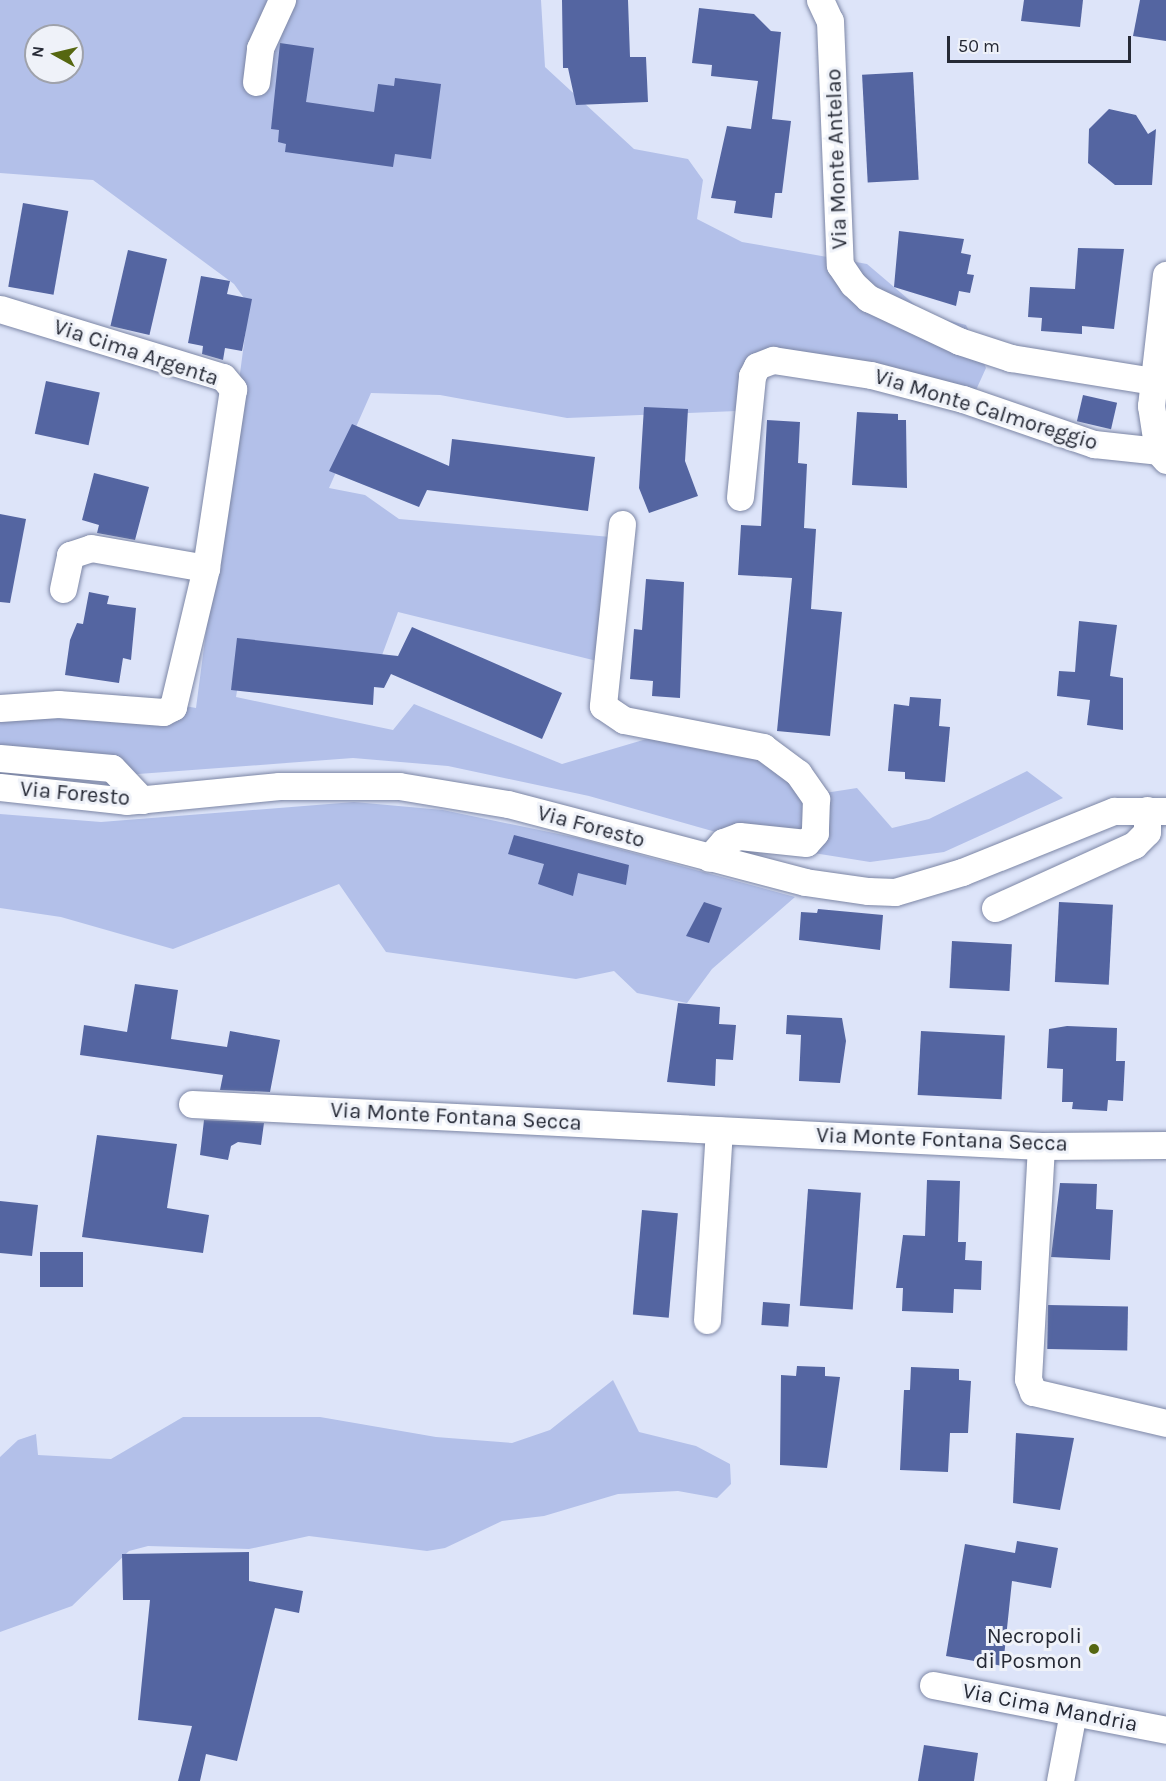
<!DOCTYPE html>
<style>
body{margin:0}
#map{position:relative;width:1166px;height:1781px;overflow:hidden;background:#dde4f9;font-family:Karla,sans-serif}
div>[style]{position:absolute}
[style*='--x']{left:calc(var(--x)*1px);top:calc(var(--y)*1px);width:calc(var(--w)*1px);rotate:calc(var(--a)*1deg)}
.green>*{inset:0;background:#b3c0e9}
.building>*{inset:0;background:#5465a1;transform-origin:0 0}
.roads{filter:drop-shadow(0 0 2px #7c86a5) drop-shadow(0 0 2px #7c86a5)}
.minor>*{height:27px;margin:-13.5px;padding:0 13.5px;transform-origin:13.5px;border-radius:13.5px;background:#fff}
.dots>*{width:16px;height:16px;translate:-50% -50%;box-sizing:border-box;border:3px solid #eff2f9;border-radius:50%}
span{translate:-50% -50%;white-space:nowrap;text-align:center;line-height:1.15;-webkit-text-stroke:6px #eff2f9;paint-order:stroke}
.street-label{font-size:22px;color:#262a36}
.poi-label{font-size:22px;color:#262a36}
.right{translate:-100% -50%;text-align:right}
.north{position:absolute;left:24px;top:24px;width:60px;height:60px;box-sizing:border-box;background:#eff2f9;border:2px solid #9fa2ab;border-radius:50%;rotate:278deg;font-size:16px;font-weight:700;line-height:24px;text-align:center;color:#262a36}
.north::after{content:'';display:block;margin:auto;width:21px;height:27px;background:#566711;clip-path:polygon(50% 0,100% 100%,50% 72%,0 100%)}
.scale{position:absolute;left:947px;top:36px;width:184px;height:27px;box-sizing:border-box;border:3px solid #262a36;border-top:0;padding-left:8px;font-size:18px;line-height:21px;white-space:nowrap;color:#262a36;-webkit-text-stroke:4px #eff2f9;paint-order:stroke}
</style>
<div id="map">
<div class="green">
<div style="clip-path:polygon(evenodd,0 0,541px 0,545px 67px,634px 149px,688px 159px,703px 180px,697px 219px,742px 242px,867px 264px,927px 315px,966px 325px,986px 368px,976px 390px,801px 367px,762px 378px,737px 411px,567px 418px,440px 395px,371px 393px,329px 488px,365px 495px,399px 519px,611px 537px,605px 663px,398px 612px,378px 666px,245px 642px,236px 697px,393px 730px,414px 704px,562px 764px,660px 735px,718px 727px,784px 776px,799px 797px,857px 788px,892px 828px,929px 819px,1027px 771px,1063px 798px,944px 852px,870px 862px,758px 844px,589px 796px,448px 766px,353px 758px,98px 777px,0 768px,0 703px,123px 695px,196px 708px,249px 305px,234px 284px,93px 180px,0 173px,0 0,36px 36px,72px 36px,72px 72px,36px 72px,36px 36px)"></div>
<div style="clip-path:polygon(354px 802px,443px 810px,578px 838px,795px 897px,712px 969px,687px 1003px,637px 993px,614px 971px,576px 979px,386px 952px,339px 884px,173px 949px,61px 917px,0 908px,0 814px,101px 822px)"></div>
<div style="clip-path:polygon(613px 1380px,639px 1432px,696px 1446px,730px 1464px,731px 1484px,717px 1498px,678px 1491px,618px 1494px,544px 1516px,502px 1521px,445px 1548px,427px 1551px,309px 1536px,249px 1549px,148px 1546px,129px 1551px,72px 1606px,0 1632px,0 1457px,18px 1440px,36px 1434px,38px 1455px,111px 1459px,183px 1417px,320px 1417px,436px 1437px,512px 1443px,550px 1430px)"></div>
</div>
<div class="building">
<div style="clip-path:polygon(562px 0,628px 0,630px 57px,646px 57px,648px 102px,576px 105px,568px 68px,563px 68px)"></div>
<div style="clip-path:polygon(1024px 0,1083px 0,1080px 27px,1021px 21px)"></div>
<div style="clip-path:polygon(1140px 0,1166px 0,1166px 41px,1133px 36px)"></div>
<div style="clip-path:polygon(699px 8px,754px 14px,771px 31px,781px 32px,772px 119px,791px 121px,782px 193px,775px 193px,772px 218px,734px 213px,736px 201px,711px 198px,727px 126px,751px 129px,758px 81px,711px 76px,712px 65px,692px 63px)"></div>
<div style="clip-path:polygon(280px 43px,314px 48px,306px 102px,374px 112px,378px 84px,394px 86px,395px 78px,441px 84px,431px 159px,395px 154px,393px 167px,285px 152px,286px 144px,278px 142px,279px 130px,271px 129px)"></div>
<div style="left:913px;top:72px;width:108px;height:51px;rotate:87deg"></div>
<div style="clip-path:polygon(1109px 109px,1136px 115px,1148px 134px,1156px 129px,1152px 185px,1115px 185px,1088px 163px,1089px 129px)"></div>
<div style="left:23px;top:203px;width:46px;height:85px;rotate:10deg"></div>
<div style="clip-path:polygon(899px 231px,964px 239px,961px 253px,971px 255px,967px 274px,974px 275px,970px 293px,959px 291px,956px 306px,894px 287px)"></div>
<div style="clip-path:polygon(1078px 248px,1124px 249px,1114px 329px,1082px 326px,1082px 334px,1041px 331px,1042px 318px,1028px 317px,1030px 287px,1075px 289px)"></div>
<div style="left:128px;top:250px;width:40px;height:78px;rotate:13deg"></div>
<div style="clip-path:polygon(201px 276px,230px 281px,227px 294px,252px 299px,242px 351px,225px 348px,223px 360px,202px 354px,203px 346px,188px 343px)"></div>
<div style="left:46px;top:381px;width:55px;height:54px;rotate:12deg"></div>
<div style="left:1083px;top:395px;width:35px;height:27px;rotate:13deg"></div>
<div style="clip-path:polygon(644px 407px,688px 409px,685px 461px,698px 496px,649px 513px,639px 488px)"></div>
<div style="clip-path:polygon(857px 412px,898px 414px,898px 420px,906px 420px,907px 488px,852px 485px)"></div>
<div style="clip-path:polygon(767px 420px,800px 422px,798px 463px,807px 464px,804px 528px,816px 529px,811px 609px,842px 612px,830px 736px,777px 731px,792px 578px,738px 575px,741px 525px,761px 526px)"></div>
<div style="clip-path:polygon(352px 424px,449px 466px,452px 439px,595px 457px,588px 511px,427px 490px,419px 507px,329px 471px)"></div>
<div style="clip-path:polygon(94px 473px,149px 487px,135px 540px,97px 533px,99px 525px,82px 520px)"></div>
<div style="clip-path:polygon(0 514px,26px 519px,10px 603px,0 602px)"></div>
<div style="clip-path:polygon(646px 579px,684px 582px,680px 698px,652px 696px,653px 681px,630px 679px,634px 629px,642px 630px)"></div>
<div style="clip-path:polygon(89px 592px,109px 596px,107px 604px,136px 608px,131px 660px,123px 658px,119px 683px,65px 675px,70px 640px,77px 623px,83px 624px)"></div>
<div style="clip-path:polygon(1079px 621px,1117px 625px,1110px 676px,1123px 678px,1123px 730px,1087px 725px,1090px 700px,1057px 696px,1059px 671px,1075px 672px)"></div>
<div style="clip-path:polygon(412px 627px,562px 693px,542px 739px,391px 674px,384px 688px,374px 687px,373px 705px,231px 690px,237px 638px,398px 656px)"></div>
<div style="clip-path:polygon(910px 697px,941px 699px,939px 726px,950px 727px,945px 782px,905px 779px,905px 772px,888px 771px,894px 704px,909px 706px)"></div>
<div style="clip-path:polygon(514px 835px,629px 865px,626px 885px,578px 873px,573px 896px,538px 884px,544px 864px,508px 854px)"></div>
<div style="clip-path:polygon(704px 902px,722px 908px,709px 943px,686px 936px)"></div>
<div style="left:1059px;top:902px;width:54px;height:80px;rotate:3deg"></div>
<div style="clip-path:polygon(818px 909px,883px 915px,880px 950px,799px 940px,801px 912px,817px 913px)"></div>
<div style="left:952px;top:941px;width:60px;height:47px;rotate:3deg"></div>
<div style="clip-path:polygon(135px 984px,178px 990px,171px 1039px,227px 1047px,230px 1031px,280px 1040px,270px 1092px,220px 1090px,223px 1075px,80px 1055px,84px 1025px,127px 1032px)"></div>
<div style="clip-path:polygon(678px 1003px,720px 1007px,719px 1024px,736px 1025px,733px 1060px,716px 1059px,715px 1086px,667px 1082px)"></div>
<div style="clip-path:polygon(787px 1015px,842px 1018px,846px 1041px,840px 1083px,799px 1081px,801px 1035px,786px 1034px)"></div>
<div style="clip-path:polygon(1067px 1026px,1117px 1028px,1116px 1061px,1125px 1061px,1123px 1101px,1108px 1100px,1107px 1111px,1072px 1109px,1073px 1102px,1062px 1102px,1063px 1069px,1047px 1068px,1049px 1029px)"></div>
<div style="left:921px;top:1031px;width:84px;height:64px;rotate:3deg"></div>
<div style="clip-path:polygon(204px 1120px,264px 1123px,261px 1145px,238px 1142px,231px 1146px,228px 1160px,200px 1155px)"></div>
<div style="clip-path:polygon(97px 1135px,177px 1144px,167px 1208px,209px 1215px,203px 1253px,82px 1237px)"></div>
<div style="clip-path:polygon(927px 1180px,960px 1181px,958px 1242px,966px 1242px,965px 1260px,982px 1261px,981px 1290px,954px 1289px,953px 1313px,902px 1311px,903px 1288px,896px 1288px,903px 1235px,925px 1236px)"></div>
<div style="clip-path:polygon(1060px 1183px,1097px 1184px,1096px 1209px,1113px 1210px,1110px 1260px,1051px 1257px)"></div>
<div style="left:808px;top:1189px;width:53px;height:117px;rotate:4deg"></div>
<div style="clip-path:polygon(0 1201px,38px 1205px,32px 1256px,0 1253px)"></div>
<div style="left:642px;top:1210px;width:36px;height:105px;rotate:5deg"></div>
<div style="left:40px;top:1252px;width:43px;height:35px"></div>
<div style="left:763px;top:1302px;width:27px;height:23px;rotate:4deg"></div>
<div style="left:1048px;top:1305px;width:80px;height:44px;rotate:1deg"></div>
<div style="clip-path:polygon(797px 1366px,825px 1367px,825px 1376px,840px 1377px,827px 1468px,780px 1465px,781px 1375px,796px 1376px)"></div>
<div style="clip-path:polygon(911px 1367px,959px 1369px,959px 1380px,971px 1381px,968px 1433px,950px 1433px,948px 1472px,900px 1470px,904px 1390px,910px 1390px)"></div>
<div style="clip-path:polygon(1016px 1433px,1074px 1438px,1060px 1510px,1013px 1503px)"></div>
<div style="clip-path:polygon(1017px 1541px,1058px 1548px,1051px 1588px,1012px 1581px,1003px 1666px,946px 1656px,965px 1544px,1015px 1553px)"></div>
<div style="clip-path:polygon(249px 1552px,249px 1581px,303px 1591px,299px 1613px,275px 1608px,237px 1761px,206px 1754px,200px 1781px,178px 1781px,192px 1726px,138px 1720px,150px 1600px,123px 1600px,122px 1554px)"></div>
<div style="clip-path:polygon(924px 1745px,978px 1753px,974px 1781px,918px 1781px)"></div>
</div>
<div class="roads">
<div class="minor">
<div style="--x:820;--y:0;--w:23;--a:65"></div>
<div style="--x:830;--y:21;--w:244;--a:87.7"></div>
<div style="--x:840;--y:265;--w:23;--a:56"></div>
<div style="--x:853;--y:284;--w:21;--a:43"></div>
<div style="--x:868;--y:298;--w:101;--a:25.3"></div>
<div style="--x:959;--y:341;--w:55;--a:18.1"></div>
<div style="--x:1011;--y:358;--w:144;--a:9.2"></div>
<div style="--x:256;--y:82;--w:34;--a:-83"></div>
<div style="--x:260;--y:48;--w:53;--a:-65.4"></div>
<div style="--x:0;--y:309;--w:233;--a:17"></div>
<div style="--x:223;--y:377;--w:16;--a:50"></div>
<div style="--x:233;--y:389;--w:181;--a:98.6"></div>
<div style="--x:206;--y:568;--w:143;--a:103.4"></div>
<div style="--x:173;--y:707;--w:11;--a:153"></div>
<div style="--x:163;--y:712;--w:105;--a:-175.6"></div>
<div style="--x:58;--y:704;--w:58;--a:176.1"></div>
<div style="--x:1158;--y:451;--w:46;--a:-98.8"></div>
<div style="--x:1151;--y:406;--w:132;--a:-83.5"></div>
<div style="--x:740;--y:497;--w:122;--a:-84.3"></div>
<div style="--x:752;--y:376;--w:11;--a:-63"></div>
<div style="--x:757;--y:366;--w:17;--a:-21"></div>
<div style="--x:773;--y:360;--w:99;--a:8.7"></div>
<div style="--x:871;--y:375;--w:95;--a:14.6"></div>
<div style="--x:963;--y:399;--w:139;--a:19"></div>
<div style="--x:1094;--y:444;--w:64;--a:6.2"></div>
<div style="--x:1158;--y:451;--w:12;--a:48"></div>
<div style="--x:622;--y:524;--w:183;--a:96"></div>
<div style="--x:603;--y:706;--w:25;--a:34"></div>
<div style="--x:624;--y:720;--w:142;--a:11"></div>
<div style="--x:763;--y:747;--w:44;--a:36.6"></div>
<div style="--x:798;--y:773;--w:32;--a:55"></div>
<div style="--x:816;--y:799;--w:34;--a:92"></div>
<div style="--x:815;--y:833;--w:13;--a:132"></div>
<div style="--x:806;--y:843;--w:67;--a:-174"></div>
<div style="--x:739;--y:836;--w:17;--a:159"></div>
<div style="--x:723;--y:842;--w:21;--a:131"></div>
<div style="--x:63;--y:589;--w:35;--a:-78"></div>
<div style="--x:70;--y:555;--w:22;--a:-18"></div>
<div style="--x:91;--y:548;--w:117;--a:9.9"></div>
<div style="--x:0;--y:758;--w:112;--a:5.1"></div>
<div style="--x:112;--y:768;--w:44;--a:46.8"></div>
<div style="--x:0;--y:787;--w:127;--a:6.3"></div>
<div style="--x:126;--y:801;--w:154;--a:-5.6"></div>
<div style="--x:279;--y:786;--w:120;--a:0"></div>
<div style="--x:399;--y:786;--w:110;--a:9.4"></div>
<div style="--x:508;--y:804;--w:307;--a:14.7"></div>
<div style="--x:805;--y:882;--w:64;--a:8.1"></div>
<div style="--x:868;--y:891;--w:27;--a:2"></div>
<div style="--x:895;--y:892;--w:70;--a:-16.6"></div>
<div style="--x:962;--y:872;--w:164;--a:-21.9"></div>
<div style="--x:1114;--y:811;--w:52;--a:0"></div>
<div style="--x:995;--y:908;--w:153;--a:-24.4"></div>
<div style="--x:1134;--y:845;--w:18;--a:-45"></div>
<div style="--x:1147;--y:832;--w:22;--a:-90"></div>
<div style="--x:192;--y:1104;--w:850;--a:2.83"></div>
<div style="--x:1041;--y:1146;--w:125;--a:-0.5"></div>
<div style="--x:1041;--y:1146;--w:233;--a:93.2"></div>
<div style="--x:1028;--y:1379;--w:14;--a:69"></div>
<div style="--x:1033;--y:1392;--w:137;--a:13.1"></div>
<div style="--x:707;--y:1320;--w:190;--a:-86.4"></div>
<div style="--x:933;--y:1685;--w:237;--a:10.9"></div>
<div style="--x:1060;--y:1781;--w:70;--a:-79.3"></div>
</div>
</div>
<div class="dots">
<div style="left:1094px;top:1649px;background:#566711"></div>
</div>
<div class="street-label">
<span style="left:837px;top:159px;rotate:-92deg">Via Monte Antelao</span>
<span style="left:136px;top:353px;rotate:18deg">Via Cima Argenta</span>
<span style="left:986px;top:410px;rotate:17deg">Via Monte Calmoreggio</span>
<span style="left:75px;top:794px;rotate:5deg">Via Foresto</span>
<span style="left:591px;top:827px;rotate:15deg">Via Foresto</span>
<span style="left:456px;top:1117px;rotate:3deg">Via Monte Fontana Secca</span>
<span style="left:942px;top:1140px;rotate:2deg">Via Monte Fontana Secca</span>
<span style="left:1050px;top:1708px;rotate:11deg">Via Cima Mandria</span>
</div>
<div class="poi-label">
<span class="right" style="left:1082px;top:1649px">Necropoli<br>di Posmon</span>
</div>
<div class="north">N</div>
<div class="scale">50 m</div>
</div>
